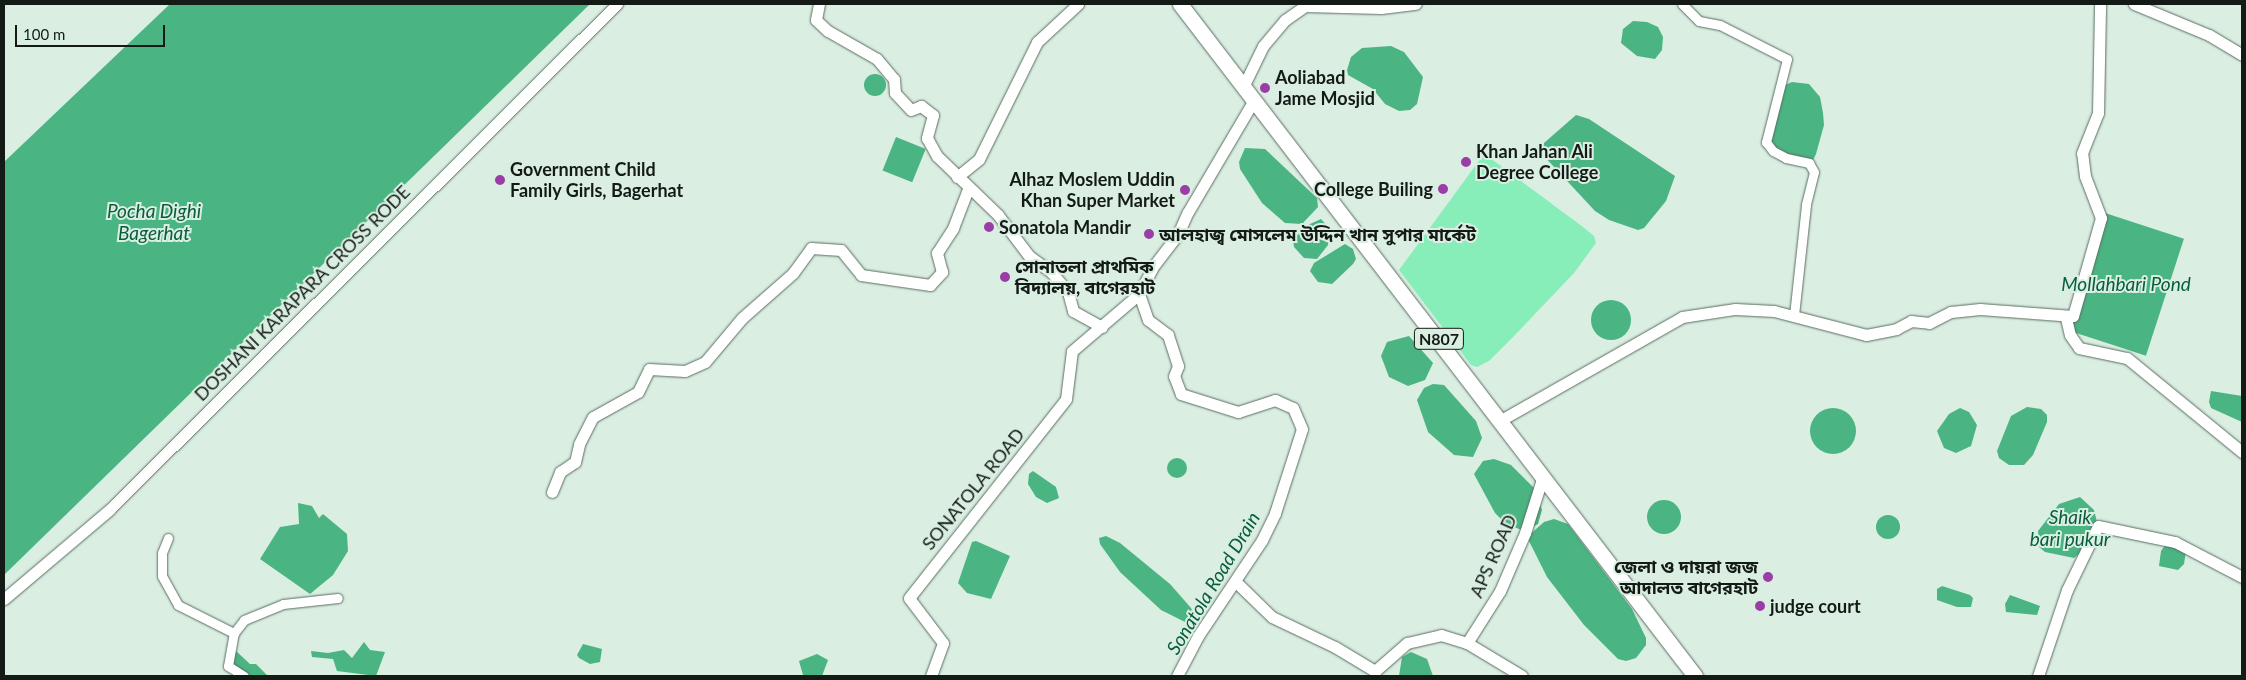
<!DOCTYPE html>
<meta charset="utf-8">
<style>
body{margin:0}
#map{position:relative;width:2246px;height:680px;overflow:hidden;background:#daeee2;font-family:Lato,"Noto Sans Bengali",sans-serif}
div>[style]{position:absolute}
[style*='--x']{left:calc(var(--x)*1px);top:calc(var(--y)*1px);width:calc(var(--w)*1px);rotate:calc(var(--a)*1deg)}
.green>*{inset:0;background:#87eeba}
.water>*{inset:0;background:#4ab482;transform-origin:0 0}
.round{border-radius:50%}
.roads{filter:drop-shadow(0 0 1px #5a6c62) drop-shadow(0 0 1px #5a6c62)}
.minor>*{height:9px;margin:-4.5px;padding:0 4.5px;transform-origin:4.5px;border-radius:4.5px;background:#fff}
.tertiary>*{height:11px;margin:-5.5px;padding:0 5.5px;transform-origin:5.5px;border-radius:5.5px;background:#fff}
.trunk>*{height:15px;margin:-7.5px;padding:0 7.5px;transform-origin:7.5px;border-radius:7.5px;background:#fff}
.dots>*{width:14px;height:14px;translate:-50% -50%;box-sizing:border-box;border:2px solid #daeee2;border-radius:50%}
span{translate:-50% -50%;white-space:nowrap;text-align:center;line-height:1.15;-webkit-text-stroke:4px #daeee2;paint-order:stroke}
.shield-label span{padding:1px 4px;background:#daeee2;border:1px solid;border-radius:4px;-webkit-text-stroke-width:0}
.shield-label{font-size:16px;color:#141b17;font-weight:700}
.poi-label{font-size:18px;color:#141b17;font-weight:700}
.left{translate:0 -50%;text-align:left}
.right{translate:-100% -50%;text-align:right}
.street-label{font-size:18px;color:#141b17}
.water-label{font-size:19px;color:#085d3c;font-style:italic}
.frame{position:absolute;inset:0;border:5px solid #141b17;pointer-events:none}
.scale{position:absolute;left:15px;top:25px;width:150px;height:22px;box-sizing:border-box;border:2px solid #141b17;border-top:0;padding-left:6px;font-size:15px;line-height:18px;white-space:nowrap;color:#141b17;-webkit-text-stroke:4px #daeee2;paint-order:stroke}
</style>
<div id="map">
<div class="green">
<div style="clip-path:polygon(1486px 155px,1583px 227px,1594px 236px,1596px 243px,1574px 273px,1516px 334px,1489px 361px,1477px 367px,1471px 365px,1399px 270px,1481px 158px)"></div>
</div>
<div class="water">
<div style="clip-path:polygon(170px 4px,590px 4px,4px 575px,4px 162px)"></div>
<div style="clip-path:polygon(1633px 21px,1647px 22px,1658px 27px,1663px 37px,1662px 50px,1655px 59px,1637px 56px,1621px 43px,1623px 29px)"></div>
<div style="clip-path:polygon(1391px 46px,1404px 52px,1423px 77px,1417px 104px,1410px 110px,1399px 111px,1385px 104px,1373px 89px,1348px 75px,1347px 70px,1351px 57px,1362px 48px)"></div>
<div class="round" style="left:864px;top:74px;width:22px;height:22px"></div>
<div style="clip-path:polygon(1792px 82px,1809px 84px,1820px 97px,1823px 113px,1824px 125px,1816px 154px,1812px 162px,1801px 166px,1778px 159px,1770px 146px,1777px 96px,1785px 85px)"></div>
<div style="clip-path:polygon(1576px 115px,1589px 119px,1675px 176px,1666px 201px,1644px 228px,1638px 230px,1609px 220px,1595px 211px,1542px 154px,1544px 143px)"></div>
<div style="left:896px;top:137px;width:32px;height:36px;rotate:22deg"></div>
<div style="clip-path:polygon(1245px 148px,1265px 149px,1317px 198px,1318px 207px,1302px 224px,1285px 223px,1262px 203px,1240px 169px,1239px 162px)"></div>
<div style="left:2105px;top:213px;width:83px;height:123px;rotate:18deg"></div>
<div style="clip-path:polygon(1321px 219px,1331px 230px,1328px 245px,1317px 259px,1304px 258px,1294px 247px,1293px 239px,1310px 224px)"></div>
<div style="clip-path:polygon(1345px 244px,1353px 249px,1356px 259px,1353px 264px,1332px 284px,1318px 282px,1310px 271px,1314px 263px)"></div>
<div class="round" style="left:1591px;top:300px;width:40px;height:40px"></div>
<div style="clip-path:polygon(1409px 336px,1433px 363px,1425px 380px,1408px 386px,1389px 377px,1381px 356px,1387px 342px)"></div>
<div style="clip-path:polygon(1433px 384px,1444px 385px,1476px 421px,1482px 438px,1473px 457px,1454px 455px,1428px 432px,1417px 400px,1424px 388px)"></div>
<div style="clip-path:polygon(2211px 391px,2242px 396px,2242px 422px,2211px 408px,2209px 402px)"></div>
<div style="clip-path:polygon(2027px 407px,2041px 409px,2047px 415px,2047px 422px,2033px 455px,2024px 465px,2009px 465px,1999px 458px,1997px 451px,2011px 416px)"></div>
<div class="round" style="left:1810px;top:408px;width:46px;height:46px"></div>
<div style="clip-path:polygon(1960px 408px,1969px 412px,1977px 425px,1971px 446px,1956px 453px,1944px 448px,1937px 431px,1949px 414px)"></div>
<div class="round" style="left:1167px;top:458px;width:20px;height:20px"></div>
<div style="clip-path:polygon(1494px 459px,1511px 465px,1534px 488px,1542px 510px,1538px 524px,1528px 529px,1519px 529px,1505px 523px,1495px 513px,1474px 474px,1483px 461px)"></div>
<div style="clip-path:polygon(1033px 471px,1056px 487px,1059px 498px,1047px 503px,1036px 497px,1028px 484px,1029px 474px)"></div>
<div style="clip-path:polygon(2080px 497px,2094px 510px,2098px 526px,2085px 549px,2074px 558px,2045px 552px,2039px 547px,2038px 531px,2059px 504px)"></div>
<div class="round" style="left:1647px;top:500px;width:34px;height:34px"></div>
<div style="clip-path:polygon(298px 503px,312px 506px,319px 518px,323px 514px,347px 534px,348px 551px,333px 575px,310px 594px,260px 559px,280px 527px,299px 524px)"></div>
<div class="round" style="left:1876px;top:515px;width:24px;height:24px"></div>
<div style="clip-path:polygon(1554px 519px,1568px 524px,1632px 609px,1646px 638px,1646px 645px,1636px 658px,1626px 661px,1618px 659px,1584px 625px,1547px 577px,1527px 537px,1544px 522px)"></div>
<div style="clip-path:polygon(1106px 536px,1120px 543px,1170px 584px,1191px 608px,1195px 616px,1189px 624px,1161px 610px,1120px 572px,1100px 544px,1099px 538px)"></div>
<div style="clip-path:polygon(976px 541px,1010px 556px,991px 599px,967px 593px,958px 583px,972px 542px)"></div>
<div style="clip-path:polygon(2166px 544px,2186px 551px,2184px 564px,2178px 570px,2159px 566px,2161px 551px)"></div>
<div style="clip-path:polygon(1942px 586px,1970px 595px,1973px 598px,1971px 607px,1957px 607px,1937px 600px,1937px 589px)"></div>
<div style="clip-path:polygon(2010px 595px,2040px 606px,2037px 615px,2006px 612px,2005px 604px)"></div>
<div style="clip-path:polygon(364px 642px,370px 650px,385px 652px,376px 676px,337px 671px,333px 659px,312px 657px,311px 651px,328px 653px,344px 650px,352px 658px)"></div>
<div style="clip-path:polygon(583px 644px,602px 649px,600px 662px,590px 664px,579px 658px,577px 655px)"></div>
<div style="clip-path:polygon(236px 651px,250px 664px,256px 664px,268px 676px,250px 676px,234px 667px,232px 663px)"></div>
<div style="clip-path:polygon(1411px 652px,1427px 659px,1433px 676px,1399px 676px,1402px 657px)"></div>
<div style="clip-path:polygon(817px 654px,828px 660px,822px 676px,799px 676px,803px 675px,799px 661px)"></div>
</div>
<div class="roads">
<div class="minor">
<div style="--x:1682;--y:4;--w:24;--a:45"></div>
<div style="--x:1699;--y:21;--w:21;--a:11"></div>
<div style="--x:1720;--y:25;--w:75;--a:26.9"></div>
<div style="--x:1787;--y:59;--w:86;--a:104.2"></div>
<div style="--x:1766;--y:142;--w:11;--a:52"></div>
<div style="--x:1773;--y:151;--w:15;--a:28"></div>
<div style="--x:1786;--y:158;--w:24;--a:12"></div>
<div style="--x:1809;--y:163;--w:10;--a:61"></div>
<div style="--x:1814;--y:172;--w:34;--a:104"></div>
<div style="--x:1806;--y:205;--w:111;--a:96.2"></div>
<div style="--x:168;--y:538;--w:16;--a:112"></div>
<div style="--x:162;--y:553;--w:23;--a:90"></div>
<div style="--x:162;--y:576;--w:33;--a:61"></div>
<div style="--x:178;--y:605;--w:63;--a:26.6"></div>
<div style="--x:244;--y:676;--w:19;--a:-148"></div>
<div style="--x:228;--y:666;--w:34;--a:-80"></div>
<div style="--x:234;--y:633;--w:16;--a:-52"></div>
<div style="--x:244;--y:620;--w:42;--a:-22.3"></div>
<div style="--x:283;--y:604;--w:55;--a:-6.2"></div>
</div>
<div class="tertiary">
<div style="--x:819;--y:4;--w:16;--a:101"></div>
<div style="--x:816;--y:20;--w:16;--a:43"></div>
<div style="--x:828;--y:31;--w:56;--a:29.7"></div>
<div style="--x:877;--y:59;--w:26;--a:50"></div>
<div style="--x:894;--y:79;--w:14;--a:86"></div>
<div style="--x:895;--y:93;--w:23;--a:47"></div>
<div style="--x:911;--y:110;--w:11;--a:-22"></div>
<div style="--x:921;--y:106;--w:15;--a:37"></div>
<div style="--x:933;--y:115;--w:24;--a:105"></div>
<div style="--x:927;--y:138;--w:21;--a:61"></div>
<div style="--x:937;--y:156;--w:85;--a:44"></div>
<div style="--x:998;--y:215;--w:51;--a:52.9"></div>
<div style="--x:1029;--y:256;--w:29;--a:36"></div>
<div style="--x:1052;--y:273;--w:25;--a:50"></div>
<div style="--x:1068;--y:292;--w:20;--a:75"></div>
<div style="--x:1073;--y:311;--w:33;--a:29"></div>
<div style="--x:2134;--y:4;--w:81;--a:22.5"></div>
<div style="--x:2209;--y:35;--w:39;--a:31"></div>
<div style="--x:1244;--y:85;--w:43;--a:-64"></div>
<div style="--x:1263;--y:46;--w:34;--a:-50"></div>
<div style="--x:1285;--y:20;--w:24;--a:-35"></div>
<div style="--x:1305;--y:6;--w:76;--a:1.5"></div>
<div style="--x:1381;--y:8;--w:35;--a:-7"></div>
<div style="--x:957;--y:177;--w:28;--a:-39"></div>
<div style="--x:979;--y:159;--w:131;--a:-63.6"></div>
<div style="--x:1037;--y:42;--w:56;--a:-42.8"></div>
<div style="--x:2066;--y:318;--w:17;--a:77"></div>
<div style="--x:2070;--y:335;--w:16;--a:55"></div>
<div style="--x:2079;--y:348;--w:49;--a:11.8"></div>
<div style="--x:2127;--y:358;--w:149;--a:39.3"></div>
<div style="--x:1501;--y:420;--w:208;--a:-29.6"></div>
<div style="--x:1682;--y:317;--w:54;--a:-8.6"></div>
<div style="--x:1735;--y:309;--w:39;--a:3"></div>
<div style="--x:1774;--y:311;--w:95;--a:14.6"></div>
<div style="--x:1866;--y:335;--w:31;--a:-11"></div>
<div style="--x:1896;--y:329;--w:17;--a:-28"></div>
<div style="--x:1911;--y:321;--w:18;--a:6"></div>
<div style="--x:1929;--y:323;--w:25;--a:-27"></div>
<div style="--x:1951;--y:312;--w:29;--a:-6"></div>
<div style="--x:1980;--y:309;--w:93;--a:4.3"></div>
<div style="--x:2073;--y:316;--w:102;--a:-74.1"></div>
<div style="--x:2101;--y:218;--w:45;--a:-110.9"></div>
<div style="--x:2085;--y:176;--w:23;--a:-97"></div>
<div style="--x:2082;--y:153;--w:43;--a:-68.2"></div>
<div style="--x:2098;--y:113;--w:109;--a:-88.9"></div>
<div style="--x:552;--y:492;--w:22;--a:-68"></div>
<div style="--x:560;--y:472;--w:18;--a:-34"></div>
<div style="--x:575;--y:462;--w:18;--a:-77"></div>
<div style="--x:579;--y:444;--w:30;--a:-63"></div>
<div style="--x:593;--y:417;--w:51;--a:-29.1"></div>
<div style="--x:638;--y:392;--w:25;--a:-64"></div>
<div style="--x:649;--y:369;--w:36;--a:3"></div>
<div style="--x:685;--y:371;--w:22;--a:-24"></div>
<div style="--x:705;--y:362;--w:57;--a:-49.9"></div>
<div style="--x:742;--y:318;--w:68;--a:-41.4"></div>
<div style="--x:793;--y:273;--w:31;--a:-54"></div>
<div style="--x:811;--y:248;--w:30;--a:4"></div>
<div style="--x:841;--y:250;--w:32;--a:51"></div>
<div style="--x:861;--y:275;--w:70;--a:8.2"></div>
<div style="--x:930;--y:285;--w:18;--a:-47"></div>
<div style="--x:942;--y:272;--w:20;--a:-105"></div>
<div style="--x:937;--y:253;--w:30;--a:-57"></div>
<div style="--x:953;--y:228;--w:42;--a:-69"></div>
<div style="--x:1236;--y:582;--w:50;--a:44.2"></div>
<div style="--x:1272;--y:617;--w:70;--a:25.5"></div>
<div style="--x:1335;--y:647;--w:47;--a:31"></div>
<div style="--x:1375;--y:671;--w:43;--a:-41.2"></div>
<div style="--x:1407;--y:643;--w:35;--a:-13"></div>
<div style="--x:1441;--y:635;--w:27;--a:17"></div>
<div style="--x:4;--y:599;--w:138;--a:-40.3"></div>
<div style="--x:109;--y:510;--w:717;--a:-44.89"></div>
<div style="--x:931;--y:676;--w:35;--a:-70"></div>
<div style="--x:943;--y:643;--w:56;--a:-127.1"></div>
<div style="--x:909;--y:598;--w:253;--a:-51.7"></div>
<div style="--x:1066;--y:399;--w:48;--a:-82.9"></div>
<div style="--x:1072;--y:351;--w:88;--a:-40.4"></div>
<div style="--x:1177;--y:676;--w:45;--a:-62.3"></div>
<div style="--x:1198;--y:636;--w:115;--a:-56.3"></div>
<div style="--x:1262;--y:540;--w:30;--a:-64"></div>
<div style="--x:1275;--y:513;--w:88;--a:-72.2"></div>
<div style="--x:1302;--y:429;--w:23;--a:-113"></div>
<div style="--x:1293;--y:408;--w:20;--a:-156"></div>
<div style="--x:1275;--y:400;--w:39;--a:162"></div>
<div style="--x:1238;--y:412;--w:60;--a:-162.5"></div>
<div style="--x:1181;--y:394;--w:19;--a:-111"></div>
<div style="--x:1174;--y:376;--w:11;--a:-68"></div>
<div style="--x:1178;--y:366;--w:33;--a:-108"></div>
<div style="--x:1168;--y:335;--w:25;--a:-143"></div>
<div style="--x:1148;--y:320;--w:28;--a:-109"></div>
<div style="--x:1139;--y:294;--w:29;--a:-63"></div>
<div style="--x:1152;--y:268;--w:43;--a:-52.6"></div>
<div style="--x:1178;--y:234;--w:24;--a:-66"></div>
<div style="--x:1188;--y:212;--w:130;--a:-59.5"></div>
<div style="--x:1522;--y:676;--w:64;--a:-149"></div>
<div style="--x:1467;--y:643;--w:62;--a:-57.6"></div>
<div style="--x:1500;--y:591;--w:63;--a:-66.7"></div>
<div style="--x:1525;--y:533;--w:60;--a:-72.5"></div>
<div style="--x:2038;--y:676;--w:91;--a:-71.4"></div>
<div style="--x:2067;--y:590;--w:71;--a:-64.2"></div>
<div style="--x:2098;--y:526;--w:79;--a:11.7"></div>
<div style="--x:2175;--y:542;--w:76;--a:27.6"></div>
</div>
<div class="trunk">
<div style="--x:1180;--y:4;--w:847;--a:52.53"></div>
</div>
</div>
<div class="dots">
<div style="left:1265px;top:88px;background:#9a3da6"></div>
<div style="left:1466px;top:162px;background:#9a3da6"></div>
<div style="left:500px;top:180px;background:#9a3da6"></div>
<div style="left:1443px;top:189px;background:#9a3da6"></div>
<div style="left:1185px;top:190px;background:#9a3da6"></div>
<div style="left:989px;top:227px;background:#9a3da6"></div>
<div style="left:1149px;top:234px;background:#9a3da6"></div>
<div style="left:1005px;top:277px;background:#9a3da6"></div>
<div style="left:1768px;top:577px;background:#9a3da6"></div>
<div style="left:1760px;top:606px;background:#9a3da6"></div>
</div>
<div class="shield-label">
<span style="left:1439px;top:339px">N807</span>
</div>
<div class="poi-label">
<span class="left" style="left:1275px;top:88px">Aoliabad<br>Jame Mosjid</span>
<span class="left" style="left:1476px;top:162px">Khan Jahan Ali<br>Degree College</span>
<span class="left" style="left:510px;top:180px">Government Child<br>Family Girls, Bagerhat</span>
<span class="right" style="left:1175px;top:190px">Alhaz Moslem Uddin<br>Khan Super Market</span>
<span class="right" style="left:1433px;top:189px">College Builing</span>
<span class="left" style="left:999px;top:227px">Sonatola Mandir</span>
<span class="left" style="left:1159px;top:234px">আলহাজ্ব মোসলেম উদ্দিন খান সুপার মার্কেট</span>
<span class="left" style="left:1015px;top:277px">সোনাতলা প্রাথমিক<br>বিদ্যালয়, বাগেরহাট</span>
<span class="right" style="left:1758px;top:577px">জেলা ও দায়রা জজ<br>আদালত বাগেরহাট</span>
<span class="left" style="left:1770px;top:606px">judge court</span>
</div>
<div class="street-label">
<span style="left:302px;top:293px;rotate:-45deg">DOSHANI KARAPARA CROSS RODE</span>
<span style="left:973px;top:489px;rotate:-51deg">SONATOLA ROAD</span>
<span style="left:1493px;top:556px;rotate:-66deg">APS ROAD</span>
</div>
<div class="water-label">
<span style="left:154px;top:222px">Pocha Dighi<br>Bagerhat</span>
<span style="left:2126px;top:284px">Mollahbari Pond</span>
<span style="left:2070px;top:528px">Shaik<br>bari pukur</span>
<span style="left:1213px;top:583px;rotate:-59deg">Sonatola Road Drain</span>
</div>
<div class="frame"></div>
<div class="scale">100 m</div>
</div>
